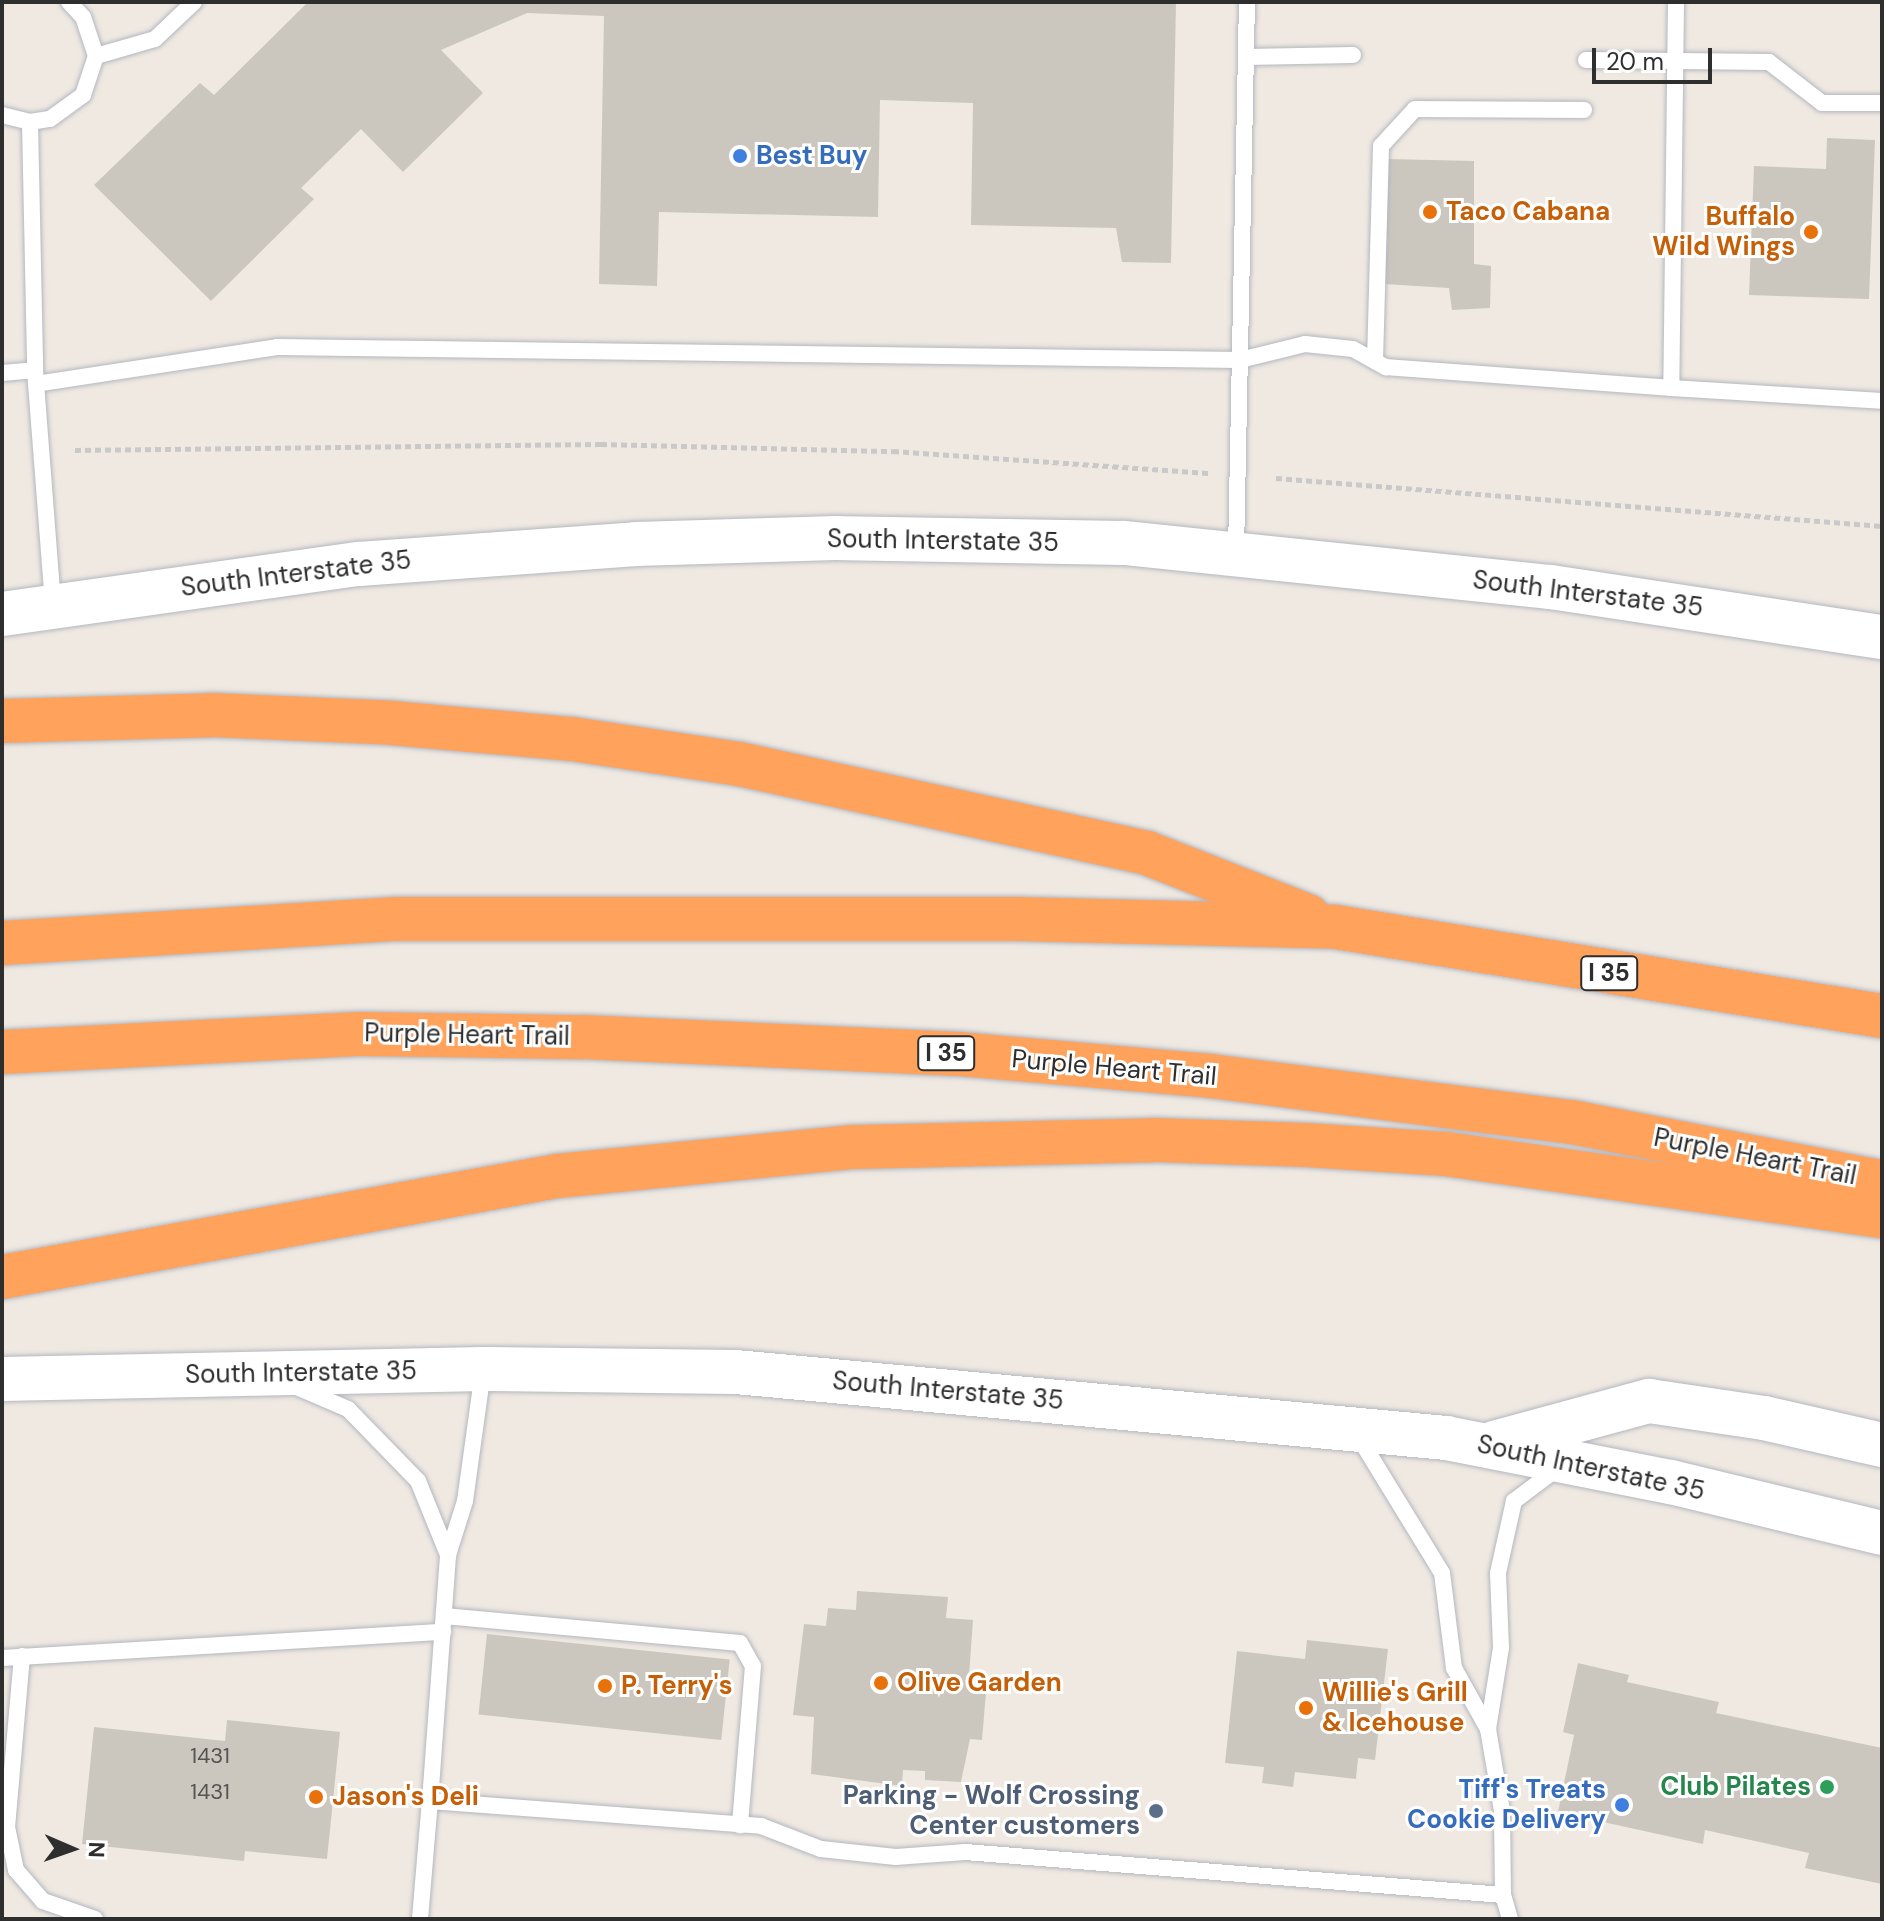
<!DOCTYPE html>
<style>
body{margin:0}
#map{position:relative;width:1884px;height:1921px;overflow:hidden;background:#efe9e1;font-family:"DM Sans",sans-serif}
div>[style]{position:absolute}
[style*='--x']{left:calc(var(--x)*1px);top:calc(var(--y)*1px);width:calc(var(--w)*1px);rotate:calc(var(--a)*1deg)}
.building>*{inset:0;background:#cbc7bf;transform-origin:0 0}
.path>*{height:5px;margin-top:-2.5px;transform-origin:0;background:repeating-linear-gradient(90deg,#c9c9c9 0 6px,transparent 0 10px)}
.roads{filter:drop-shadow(0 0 2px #b4b7c1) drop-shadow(0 0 2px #b4b7c1)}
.lane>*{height:16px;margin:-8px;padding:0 8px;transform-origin:8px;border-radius:8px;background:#fff}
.secondary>*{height:44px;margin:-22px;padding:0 22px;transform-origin:22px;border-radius:22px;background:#fff}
.highway>*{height:44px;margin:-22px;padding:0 22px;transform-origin:22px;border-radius:22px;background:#ffa35c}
.dots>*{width:22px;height:22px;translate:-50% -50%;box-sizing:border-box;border:4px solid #fff;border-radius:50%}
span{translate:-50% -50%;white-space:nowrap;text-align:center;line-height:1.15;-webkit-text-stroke:6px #fff;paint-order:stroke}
.number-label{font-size:22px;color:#555452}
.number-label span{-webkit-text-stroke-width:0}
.shield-label span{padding:2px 6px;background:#fff;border:2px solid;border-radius:6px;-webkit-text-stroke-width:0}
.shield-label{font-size:24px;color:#2e2e2e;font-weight:700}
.shop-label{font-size:26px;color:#366cbe;font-weight:700}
.left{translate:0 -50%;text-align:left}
.right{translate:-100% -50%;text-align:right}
.food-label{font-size:26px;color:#c56008;font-weight:700}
.street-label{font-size:26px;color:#2e2e2e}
.leisure-label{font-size:26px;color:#27864d;font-weight:700}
.service-label{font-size:26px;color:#4e5e75;font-weight:700}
.frame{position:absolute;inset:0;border:4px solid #2e2e2e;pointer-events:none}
.north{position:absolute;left:32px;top:1809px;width:80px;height:80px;-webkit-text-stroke:6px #fff;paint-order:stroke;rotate:92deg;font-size:22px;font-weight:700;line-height:32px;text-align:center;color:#2e2e2e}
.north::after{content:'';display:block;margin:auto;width:28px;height:36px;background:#2e2e2e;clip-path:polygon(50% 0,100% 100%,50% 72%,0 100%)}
.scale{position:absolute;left:1592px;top:48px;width:120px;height:36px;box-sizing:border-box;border:4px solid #2e2e2e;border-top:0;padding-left:10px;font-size:24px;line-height:28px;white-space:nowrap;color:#2e2e2e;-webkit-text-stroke:6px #fff;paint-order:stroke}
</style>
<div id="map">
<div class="building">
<div style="clip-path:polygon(308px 2px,1176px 2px,1171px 263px,1122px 262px,1116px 228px,971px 225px,973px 103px,880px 100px,878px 217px,659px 212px,657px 286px,599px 284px,604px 16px,527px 13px,441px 50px,483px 93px,403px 172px,361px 129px,301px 188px,314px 199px,211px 301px,94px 185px,200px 83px,214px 95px)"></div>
<div style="clip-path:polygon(1827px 138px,1875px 140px,1869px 299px,1749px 295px,1754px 166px,1826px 169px)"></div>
<div style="clip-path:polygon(1388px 159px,1474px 161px,1474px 264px,1491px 266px,1490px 308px,1452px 310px,1449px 288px,1384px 284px)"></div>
<div style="clip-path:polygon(857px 1591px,948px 1597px,946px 1618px,973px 1620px,968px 1690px,986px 1692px,982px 1740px,970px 1739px,961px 1782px,925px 1780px,925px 1771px,903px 1770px,902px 1786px,811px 1774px,814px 1717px,793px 1715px,804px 1624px,826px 1626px,828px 1608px,856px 1610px)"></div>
<div style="left:487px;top:1634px;width:244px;height:81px;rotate:6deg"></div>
<div style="clip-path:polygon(1307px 1640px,1388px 1649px,1375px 1760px,1358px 1758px,1356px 1779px,1295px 1772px,1293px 1787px,1262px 1783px,1264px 1767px,1225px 1763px,1237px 1651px,1305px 1659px)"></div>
<div style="clip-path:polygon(1578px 1663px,1629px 1675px,1627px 1682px,1719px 1702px,1716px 1713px,1882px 1748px,1882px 1884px,1805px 1868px,1809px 1853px,1705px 1830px,1703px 1844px,1558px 1812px,1574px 1735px,1563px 1732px)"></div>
<div style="clip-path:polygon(227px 1720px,340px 1732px,327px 1859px,245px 1851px,244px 1861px,82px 1844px,94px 1727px,225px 1741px)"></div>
</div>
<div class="path">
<div style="--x:75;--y:450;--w:526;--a:-0.65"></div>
<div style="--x:601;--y:444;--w:292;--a:1.4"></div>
<div style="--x:893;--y:451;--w:319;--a:4"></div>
<div style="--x:1276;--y:478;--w:608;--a:4.53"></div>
</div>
<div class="roads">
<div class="lane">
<div style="--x:1676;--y:2;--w:386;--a:90.7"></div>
<div style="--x:1671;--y:388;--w:211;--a:3.5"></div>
<div style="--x:96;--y:56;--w:61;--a:-16.1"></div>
<div style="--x:155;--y:39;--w:54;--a:-43.5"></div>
<div style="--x:1246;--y:57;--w:107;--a:-1.1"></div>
<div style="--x:1586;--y:60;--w:183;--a:0.6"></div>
<div style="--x:1769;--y:62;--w:67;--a:37.7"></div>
<div style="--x:1822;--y:103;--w:60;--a:0"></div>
<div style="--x:2;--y:115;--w:29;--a:14"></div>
<div style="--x:30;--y:122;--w:20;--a:-9"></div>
<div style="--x:50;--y:119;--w:41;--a:-36"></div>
<div style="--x:83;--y:95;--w:41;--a:-71.6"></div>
<div style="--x:96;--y:56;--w:41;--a:-108.4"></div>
<div style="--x:83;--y:17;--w:21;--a:-133"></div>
<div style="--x:30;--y:122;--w:248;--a:88.8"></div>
<div style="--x:1375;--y:361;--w:215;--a:-88.4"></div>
<div style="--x:1381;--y:146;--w:50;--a:-47.4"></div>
<div style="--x:1415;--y:109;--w:169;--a:0.3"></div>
<div style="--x:2;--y:373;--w:33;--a:-5"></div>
<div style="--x:35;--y:370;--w:236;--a:85.6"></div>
<div style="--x:36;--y:384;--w:244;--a:-8.7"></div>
<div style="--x:277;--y:347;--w:963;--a:0.77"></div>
<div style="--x:1240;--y:360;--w:67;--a:-13.8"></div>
<div style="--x:1305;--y:344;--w:48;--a:5.9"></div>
<div style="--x:1353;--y:349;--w:38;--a:29"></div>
<div style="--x:1386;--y:367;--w:286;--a:4.2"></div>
<div style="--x:1236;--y:553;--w:551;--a:-88.86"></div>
<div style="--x:294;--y:1386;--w:59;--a:23.1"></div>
<div style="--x:348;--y:1409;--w:100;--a:45.8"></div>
<div style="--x:418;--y:1481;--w:80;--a:67.9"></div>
<div style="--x:1358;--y:1436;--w:161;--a:58.5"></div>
<div style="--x:1442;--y:1573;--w:96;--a:82.8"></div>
<div style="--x:1454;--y:1668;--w:70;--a:60.9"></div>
<div style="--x:444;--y:1616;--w:297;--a:5.2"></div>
<div style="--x:740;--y:1643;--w:26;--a:61"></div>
<div style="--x:753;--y:1666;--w:160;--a:94.7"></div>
<div style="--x:22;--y:1656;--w:172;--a:95"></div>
<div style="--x:7;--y:1827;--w:44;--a:78.2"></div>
<div style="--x:16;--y:1870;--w:41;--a:48.9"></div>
<div style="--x:43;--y:1901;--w:55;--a:19.1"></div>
<div style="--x:2;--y:1658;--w:442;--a:-3.4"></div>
<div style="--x:430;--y:1801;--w:247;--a:-85.8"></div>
<div style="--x:448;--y:1555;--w:57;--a:-72.5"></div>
<div style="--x:465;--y:1501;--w:131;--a:-82.1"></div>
<div style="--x:420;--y:1919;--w:118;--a:-85.2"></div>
<div style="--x:430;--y:1801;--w:332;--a:4.3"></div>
<div style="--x:761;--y:1826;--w:64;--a:21"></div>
<div style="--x:821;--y:1849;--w:75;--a:6.1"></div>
<div style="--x:896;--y:1857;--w:69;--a:-4.1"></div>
<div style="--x:965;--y:1852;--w:540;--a:4.57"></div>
<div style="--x:1510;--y:1919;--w:25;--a:-106"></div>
<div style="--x:1503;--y:1895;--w:84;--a:-90.7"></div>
<div style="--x:1502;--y:1811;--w:83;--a:-99.7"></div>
<div style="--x:1488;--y:1729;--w:82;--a:-80.9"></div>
<div style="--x:1501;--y:1648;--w:75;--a:-92.3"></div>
<div style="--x:1498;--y:1573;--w:74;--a:-77.5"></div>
<div style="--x:1514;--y:1501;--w:55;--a:-36.9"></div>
</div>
<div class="secondary">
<div style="--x:2;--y:614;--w:360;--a:-8"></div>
<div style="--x:359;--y:564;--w:278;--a:-4.1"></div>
<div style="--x:636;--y:544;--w:200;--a:-1.7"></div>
<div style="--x:836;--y:538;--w:288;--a:1"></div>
<div style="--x:1124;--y:543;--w:429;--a:5.9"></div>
<div style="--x:1551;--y:587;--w:335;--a:8.6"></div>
<div style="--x:2;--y:1379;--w:481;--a:-1.2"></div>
<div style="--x:483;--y:1369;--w:253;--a:0.7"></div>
<div style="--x:736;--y:1372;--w:713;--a:5.31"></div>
<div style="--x:1446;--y:1438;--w:229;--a:11.1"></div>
<div style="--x:1671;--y:1482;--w:217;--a:13.6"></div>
<div style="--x:1494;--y:1443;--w:161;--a:-15.2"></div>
<div style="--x:1649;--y:1401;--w:116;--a:8.4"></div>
<div style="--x:1764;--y:1418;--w:121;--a:12.9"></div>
</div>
<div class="highway">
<div style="--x:2;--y:721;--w:210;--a:-1.6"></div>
<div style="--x:212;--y:715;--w:180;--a:2.5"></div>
<div style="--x:392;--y:723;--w:181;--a:5.1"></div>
<div style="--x:572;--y:739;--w:169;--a:8.5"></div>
<div style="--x:739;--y:764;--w:418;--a:12.3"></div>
<div style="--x:1147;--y:853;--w:173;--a:21.4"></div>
<div style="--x:2;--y:943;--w:394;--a:-3.5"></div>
<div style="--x:395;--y:919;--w:623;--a:0"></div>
<div style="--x:1018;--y:919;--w:318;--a:1.4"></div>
<div style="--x:1336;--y:927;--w:553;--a:9.26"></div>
<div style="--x:2;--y:1052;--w:356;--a:-2.9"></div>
<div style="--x:358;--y:1034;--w:225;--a:0.8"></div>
<div style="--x:583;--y:1037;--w:377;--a:2.6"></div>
<div style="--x:960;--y:1054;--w:252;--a:5"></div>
<div style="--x:1211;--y:1076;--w:364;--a:7.3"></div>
<div style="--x:1572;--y:1122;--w:316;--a:11"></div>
<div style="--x:2;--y:1277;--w:564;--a:-10.31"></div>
<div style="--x:557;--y:1176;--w:298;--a:-5.6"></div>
<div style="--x:854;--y:1147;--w:300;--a:-1.3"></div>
<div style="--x:1154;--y:1140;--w:153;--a:1.9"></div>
<div style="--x:1307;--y:1145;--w:139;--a:3.7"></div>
<div style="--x:1446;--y:1154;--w:440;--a:8.1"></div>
</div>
</div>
<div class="dots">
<div style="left:740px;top:156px;background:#3f7fe0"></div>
<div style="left:1430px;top:212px;background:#e8710a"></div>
<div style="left:1811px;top:232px;background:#e8710a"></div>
<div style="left:881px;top:1683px;background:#e8710a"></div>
<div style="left:605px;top:1686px;background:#e8710a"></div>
<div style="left:1306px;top:1708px;background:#e8710a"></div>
<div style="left:1827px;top:1787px;background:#2e9e5b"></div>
<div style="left:316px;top:1797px;background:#e8710a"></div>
<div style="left:1622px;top:1805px;background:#3f7fe0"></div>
<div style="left:1156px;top:1811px;background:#5c6f8a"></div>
</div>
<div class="number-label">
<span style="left:210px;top:1756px">1431</span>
<span style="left:210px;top:1792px">1431</span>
</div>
<div class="shield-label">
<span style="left:1609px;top:973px">I 35</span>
<span style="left:946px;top:1053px">I 35</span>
</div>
<div class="shop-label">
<span class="left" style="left:756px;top:156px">Best Buy</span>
<span class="right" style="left:1606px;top:1805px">Tiff's Treats<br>Cookie Delivery</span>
</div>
<div class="food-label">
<span class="left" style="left:1446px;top:212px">Taco Cabana</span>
<span class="right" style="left:1795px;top:232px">Buffalo<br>Wild Wings</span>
<span class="left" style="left:897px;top:1683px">Olive Garden</span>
<span class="left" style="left:621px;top:1686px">P. Terry's</span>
<span class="left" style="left:1322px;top:1708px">Willie's Grill<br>&amp; Icehouse</span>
<span class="left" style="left:332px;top:1797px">Jason's Deli</span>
</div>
<div class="street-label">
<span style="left:943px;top:541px;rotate:1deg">South Interstate 35</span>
<span style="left:296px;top:574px;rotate:-7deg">South Interstate 35</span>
<span style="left:1588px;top:594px;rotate:7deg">South Interstate 35</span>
<span style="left:467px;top:1035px;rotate:1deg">Purple Heart Trail</span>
<span style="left:1114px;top:1068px;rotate:5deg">Purple Heart Trail</span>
<span style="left:1755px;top:1157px;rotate:11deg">Purple Heart Trail</span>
<span style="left:301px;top:1373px;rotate:-1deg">South Interstate 35</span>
<span style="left:948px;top:1391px;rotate:5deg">South Interstate 35</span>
<span style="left:1591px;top:1468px;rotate:12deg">South Interstate 35</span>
</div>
<div class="leisure-label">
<span class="right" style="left:1811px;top:1787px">Club Pilates</span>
</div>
<div class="service-label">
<span class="right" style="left:1140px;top:1811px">Parking - Wolf Crossing<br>Center customers</span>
</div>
<div class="frame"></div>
<div class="north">N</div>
<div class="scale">20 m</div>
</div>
